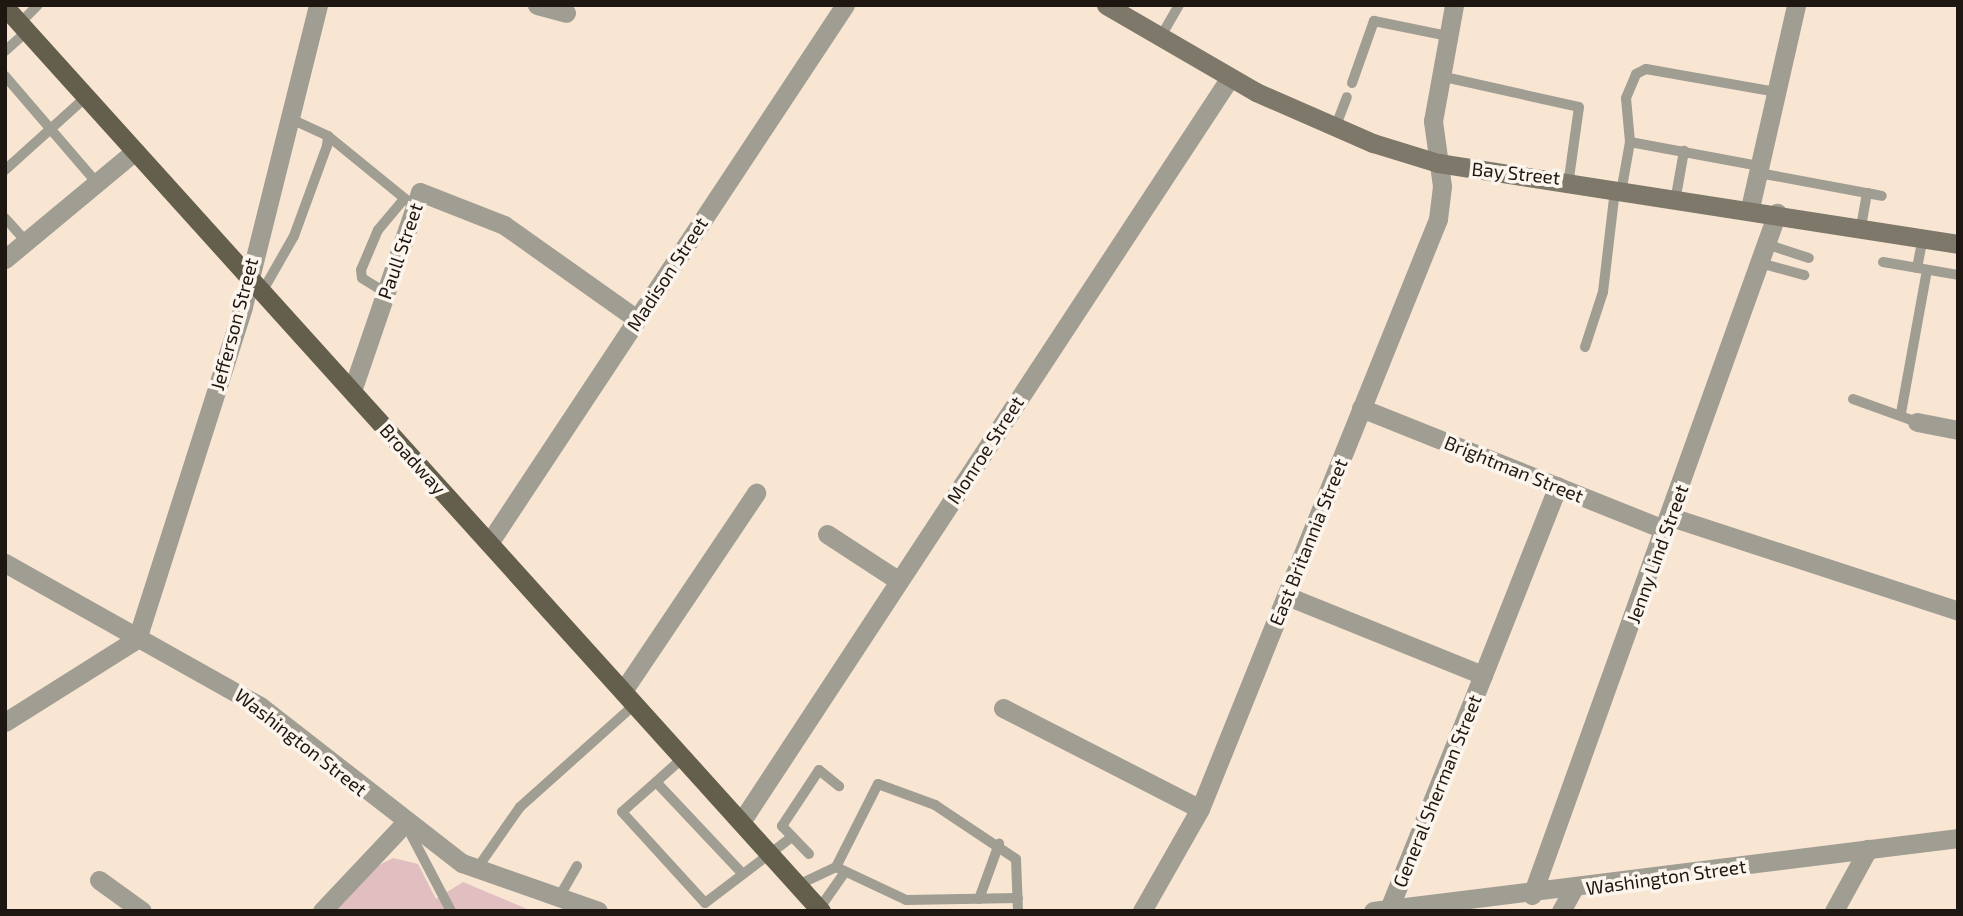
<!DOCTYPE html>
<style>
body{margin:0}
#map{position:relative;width:1963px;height:916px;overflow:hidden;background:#f8e6d2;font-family:"Exo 2",sans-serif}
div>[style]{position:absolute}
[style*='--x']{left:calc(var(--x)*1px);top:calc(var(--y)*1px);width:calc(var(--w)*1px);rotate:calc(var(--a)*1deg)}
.green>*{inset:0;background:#e1bebf}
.service>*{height:10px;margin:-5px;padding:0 5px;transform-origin:5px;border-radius:5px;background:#a09d93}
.minor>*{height:19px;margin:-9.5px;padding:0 9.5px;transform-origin:9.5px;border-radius:9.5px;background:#a09d93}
.tertiary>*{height:19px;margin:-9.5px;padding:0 9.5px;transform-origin:9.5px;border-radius:9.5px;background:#a09d93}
.secondary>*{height:19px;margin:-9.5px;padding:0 9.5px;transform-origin:9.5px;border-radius:9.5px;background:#7d786a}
.primary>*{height:19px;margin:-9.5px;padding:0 9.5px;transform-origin:9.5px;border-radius:9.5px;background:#645f4d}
span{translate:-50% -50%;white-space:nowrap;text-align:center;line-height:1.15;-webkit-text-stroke:7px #fcf5ed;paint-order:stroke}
.street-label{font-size:19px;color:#1e1711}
.frame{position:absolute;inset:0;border:7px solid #1e1711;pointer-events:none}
</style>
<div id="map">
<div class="green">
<div style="clip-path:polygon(393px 858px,418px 864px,436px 899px,463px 882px,532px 911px,336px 911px,377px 866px)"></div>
</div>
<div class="service">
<div style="--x:20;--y:23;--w:25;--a:-45"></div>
<div style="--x:1160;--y:38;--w:38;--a:-60"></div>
<div style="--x:5;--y:51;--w:30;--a:-42"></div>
<div style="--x:5;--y:76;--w:141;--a:49.3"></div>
<div style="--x:1440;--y:76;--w:142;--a:12.6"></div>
<div style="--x:1579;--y:107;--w:72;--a:98"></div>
<div style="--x:1352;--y:83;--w:66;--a:-70.5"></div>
<div style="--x:1374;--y:21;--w:76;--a:11.5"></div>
<div style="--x:1335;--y:128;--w:33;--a:-69"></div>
<div style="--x:328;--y:136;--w:104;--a:39.2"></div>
<div style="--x:1630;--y:142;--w:44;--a:-95.2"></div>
<div style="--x:1626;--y:98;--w:26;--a:-67"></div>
<div style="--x:1636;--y:74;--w:11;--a:-27"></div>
<div style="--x:1646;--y:69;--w:133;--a:10"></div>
<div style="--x:5;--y:170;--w:109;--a:-42"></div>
<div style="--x:1759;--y:173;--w:110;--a:10.5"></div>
<div style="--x:1867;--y:193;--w:35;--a:100"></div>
<div style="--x:1622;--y:187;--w:46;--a:-79.9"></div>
<div style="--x:1630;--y:142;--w:132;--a:10.5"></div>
<div style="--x:1867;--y:193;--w:15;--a:11"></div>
<div style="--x:1676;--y:196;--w:46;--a:-79.9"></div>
<div style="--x:5;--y:218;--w:31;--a:48"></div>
<div style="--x:1766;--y:244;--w:45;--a:18"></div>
<div style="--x:1883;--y:262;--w:76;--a:9.8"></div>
<div style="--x:1760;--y:263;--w:46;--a:15.3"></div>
<div style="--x:1917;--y:268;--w:31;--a:-79"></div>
<div style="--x:262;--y:292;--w:64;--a:-60.3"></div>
<div style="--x:294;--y:236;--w:96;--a:-69.9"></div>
<div style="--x:327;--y:146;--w:10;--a:-84"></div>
<div style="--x:328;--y:136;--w:43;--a:-155.2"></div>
<div style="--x:386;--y:293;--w:28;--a:-148"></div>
<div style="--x:362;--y:278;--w:8;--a:-97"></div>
<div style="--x:361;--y:270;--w:43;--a:-67"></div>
<div style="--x:378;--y:230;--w:40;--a:-50"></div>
<div style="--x:1585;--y:347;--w:58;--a:-71.9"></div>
<div style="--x:1603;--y:292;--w:103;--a:-83.3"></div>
<div style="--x:1853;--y:399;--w:68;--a:19.8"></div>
<div style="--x:1901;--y:413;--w:145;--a:-79.7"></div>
<div style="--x:656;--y:782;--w:36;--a:-42"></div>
<div style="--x:407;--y:827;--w:95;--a:62.4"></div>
<div style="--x:809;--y:854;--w:39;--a:-134"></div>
<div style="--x:782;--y:826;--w:67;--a:-56.5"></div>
<div style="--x:819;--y:770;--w:26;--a:39"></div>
<div style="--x:836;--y:867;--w:77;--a:25.2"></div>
<div style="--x:906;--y:900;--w:112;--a:-1"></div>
<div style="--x:476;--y:870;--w:77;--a:-55.1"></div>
<div style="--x:520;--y:807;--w:154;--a:-41.8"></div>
<div style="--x:740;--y:871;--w:122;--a:-133.3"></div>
<div style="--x:656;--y:782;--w:45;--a:138.6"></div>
<div style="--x:622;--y:812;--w:123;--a:47.6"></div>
<div style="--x:705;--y:903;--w:109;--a:-37.2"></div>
<div style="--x:798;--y:885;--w:42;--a:-25.3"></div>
<div style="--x:836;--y:867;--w:93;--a:-63.2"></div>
<div style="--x:878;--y:784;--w:61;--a:20.2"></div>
<div style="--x:935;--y:805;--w:97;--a:33.7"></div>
<div style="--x:1016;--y:859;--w:52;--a:87.8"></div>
<div style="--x:558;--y:899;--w:38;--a:-60"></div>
<div style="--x:979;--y:899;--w:59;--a:-70"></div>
<div style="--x:819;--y:909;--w:45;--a:-54.9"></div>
</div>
<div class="minor">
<div style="--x:537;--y:5;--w:30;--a:15"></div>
<div style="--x:1750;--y:208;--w:208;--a:-77.2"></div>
<div style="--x:5;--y:259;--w:169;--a:-39.7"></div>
<div style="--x:352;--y:391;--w:210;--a:-71.1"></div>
<div style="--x:420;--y:192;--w:90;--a:21.4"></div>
<div style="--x:504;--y:225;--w:163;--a:35.3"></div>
<div style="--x:1361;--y:408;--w:328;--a:21.8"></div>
<div style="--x:1917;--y:422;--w:42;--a:11"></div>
<div style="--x:1671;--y:517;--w:302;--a:18.1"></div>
<div style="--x:827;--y:534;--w:86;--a:33.1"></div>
<div style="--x:489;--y:543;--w:645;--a:-56.51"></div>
<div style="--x:1287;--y:596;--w:211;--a:22"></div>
<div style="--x:1483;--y:675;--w:252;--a:111.9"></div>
<div style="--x:1483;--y:675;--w:203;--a:-68.4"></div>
<div style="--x:623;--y:691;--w:239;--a:-56.1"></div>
<div style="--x:1003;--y:708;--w:221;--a:27.1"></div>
<div style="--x:5;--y:722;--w:156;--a:-32.2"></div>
<div style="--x:137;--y:639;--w:349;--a:-72.3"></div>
<div style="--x:243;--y:306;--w:310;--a:-76"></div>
<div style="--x:741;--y:822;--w:889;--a:-56.7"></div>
<div style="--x:99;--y:880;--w:53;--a:35.8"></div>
<div style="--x:1532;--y:895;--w:725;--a:-70.24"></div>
<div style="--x:322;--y:911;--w:121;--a:-46.7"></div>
<div style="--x:1561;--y:911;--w:25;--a:-61"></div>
<div style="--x:1834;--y:911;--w:71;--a:-61.3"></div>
</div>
<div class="tertiary">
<div style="--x:5;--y:563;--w:292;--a:29.3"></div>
<div style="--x:260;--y:706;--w:256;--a:37.9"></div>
<div style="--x:462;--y:863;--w:144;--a:19.4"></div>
<div style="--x:1142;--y:911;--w:117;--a:-60.4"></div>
<div style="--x:1200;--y:809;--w:636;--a:-68.03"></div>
<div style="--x:1438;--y:219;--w:33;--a:-83"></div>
<div style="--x:1442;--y:186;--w:66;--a:-97.9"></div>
<div style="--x:1433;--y:121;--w:118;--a:-79.7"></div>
<div style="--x:1373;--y:911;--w:590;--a:-7.11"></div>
</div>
<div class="secondary">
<div style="--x:1106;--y:5;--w:173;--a:30.1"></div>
<div style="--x:1256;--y:92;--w:128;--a:23.6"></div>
<div style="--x:1373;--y:143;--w:68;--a:17.1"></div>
<div style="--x:1438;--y:163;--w:526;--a:8.85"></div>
</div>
<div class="primary">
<div style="--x:5;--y:7;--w:1218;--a:47.93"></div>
</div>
<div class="street-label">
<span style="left:1516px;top:173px;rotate:6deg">Bay Street</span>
<span style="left:400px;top:251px;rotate:-71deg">Paull Street</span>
<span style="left:667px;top:274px;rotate:-57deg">Madison Street</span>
<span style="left:234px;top:324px;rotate:-75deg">Jefferson Street</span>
<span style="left:985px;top:450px;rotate:-57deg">Monroe Street</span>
<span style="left:413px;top:459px;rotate:48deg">Broadway</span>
<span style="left:1514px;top:469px;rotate:22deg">Brightman Street</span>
<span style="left:1308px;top:542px;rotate:-68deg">East Britannia Street</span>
<span style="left:1657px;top:554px;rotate:-70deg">Jenny Lind Street</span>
<span style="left:301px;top:742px;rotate:38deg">Washington Street</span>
<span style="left:1437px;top:791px;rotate:-68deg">General Sherman Street</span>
<span style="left:1666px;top:877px;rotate:-8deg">Washington Street</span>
</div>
<div class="frame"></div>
</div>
